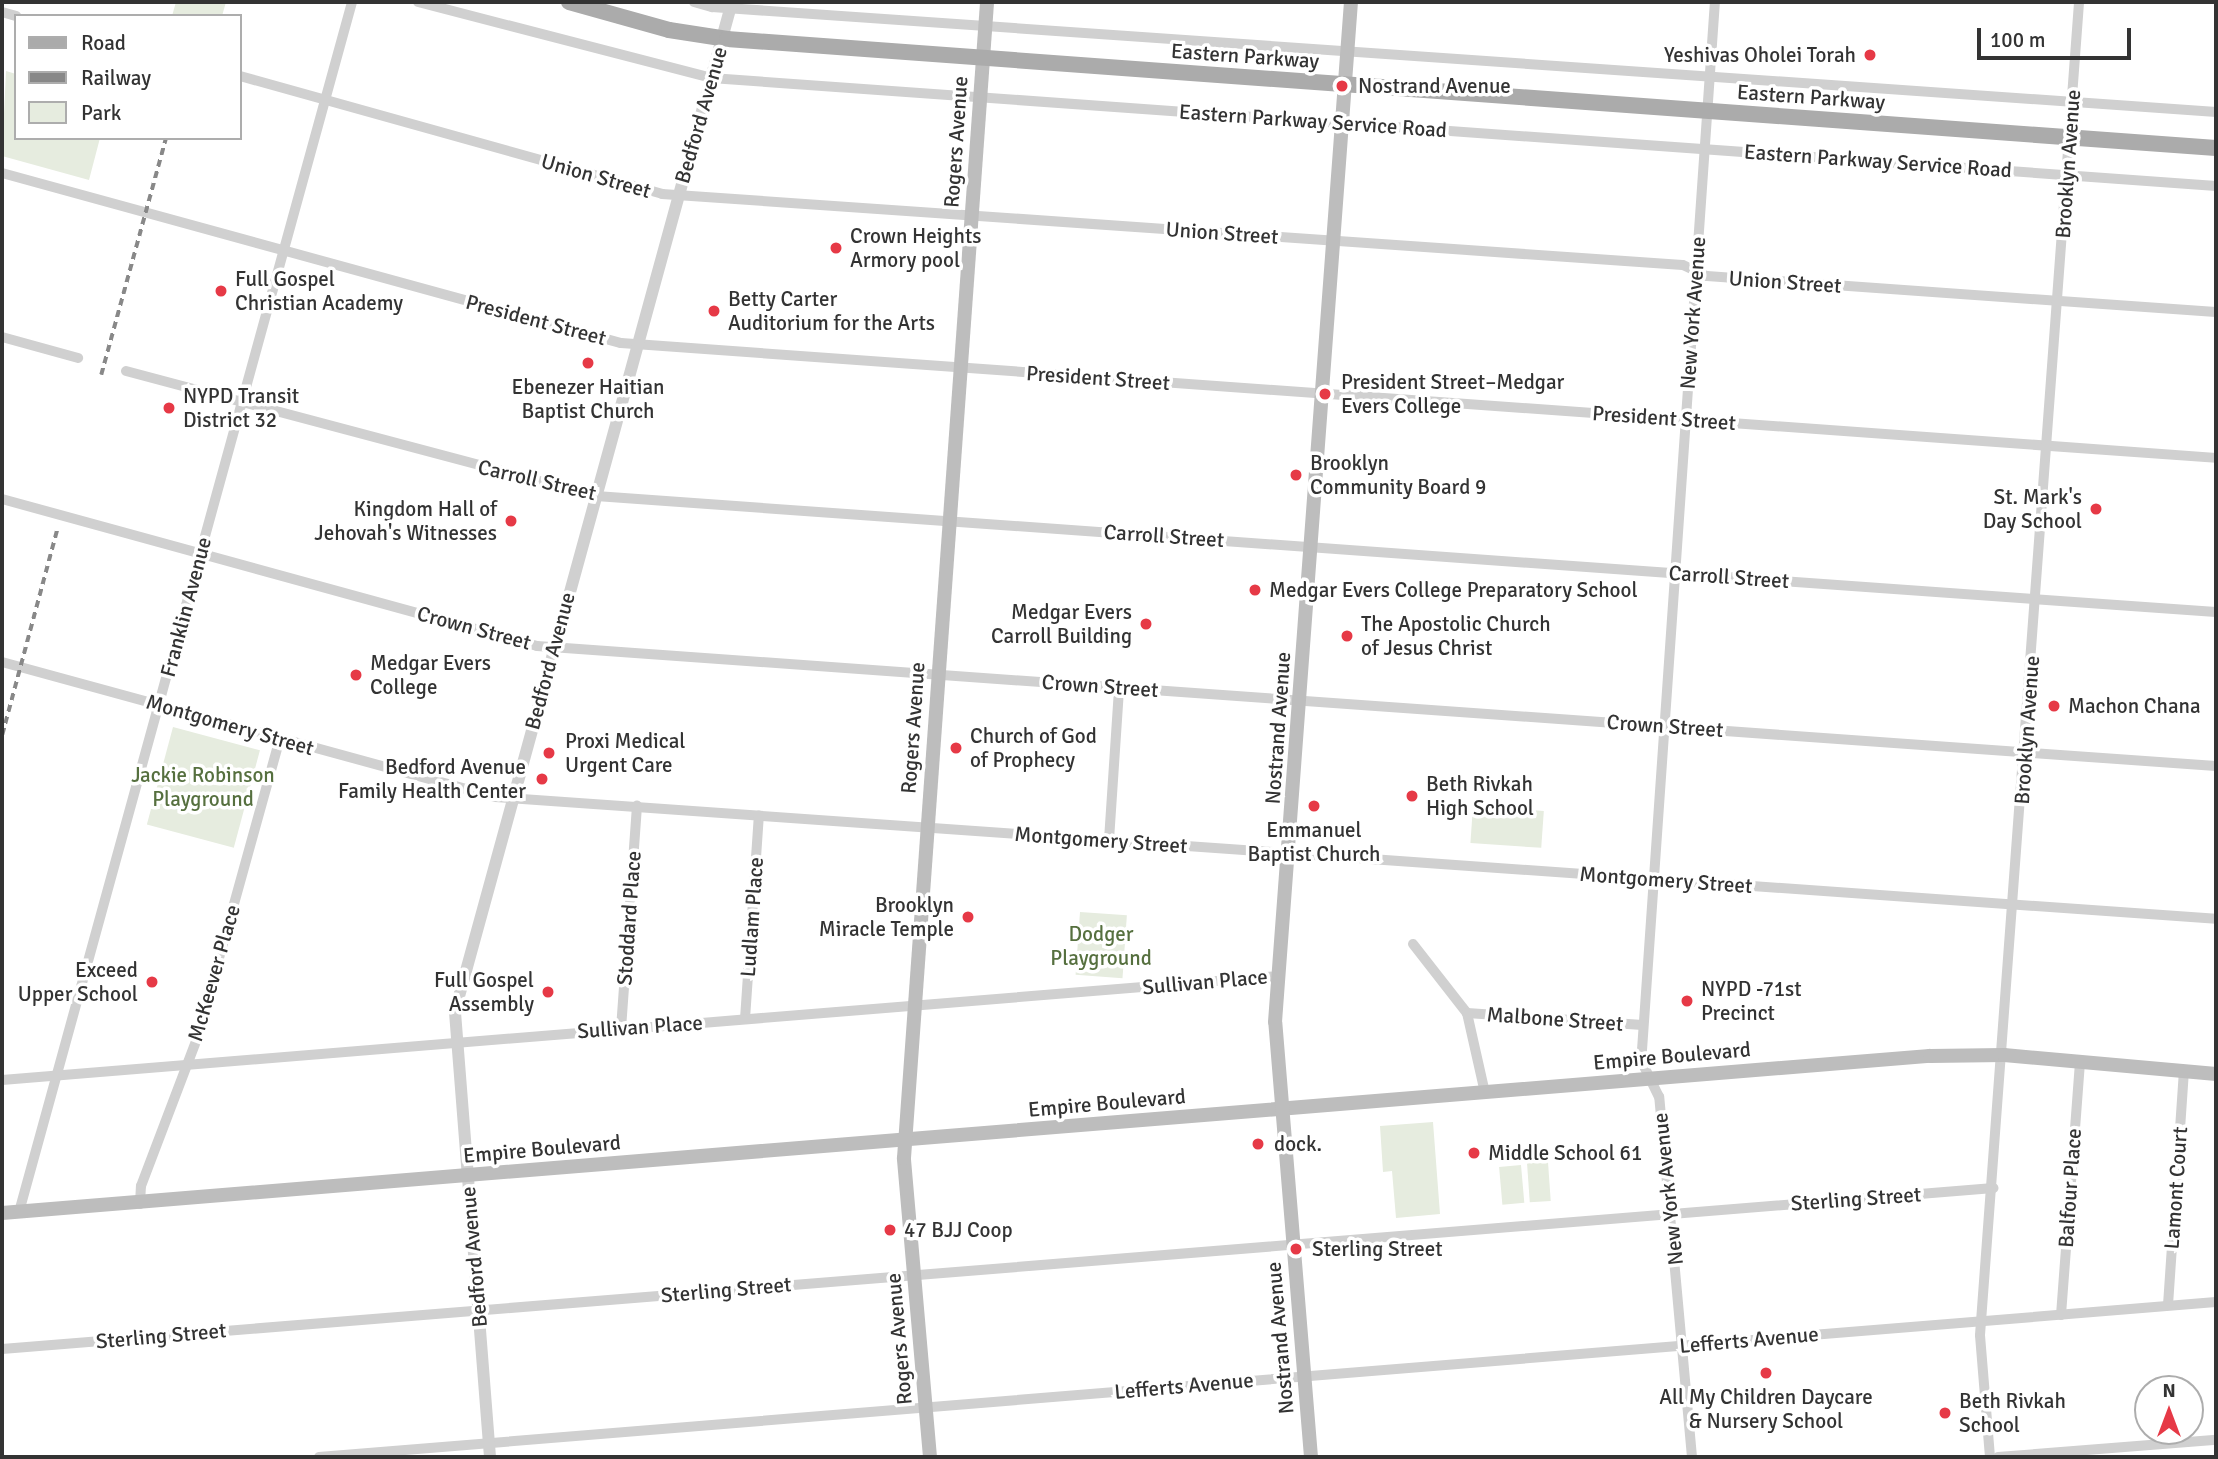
<!DOCTYPE html>
<meta charset="utf-8">
<style>
body{margin:0}
#map{position:relative;width:2218px;height:1459px;overflow:hidden;background:#fff;font-family:Signika,sans-serif}
div>[style]{position:absolute}
[style*='--x']{left:calc(var(--x)*1px);top:calc(var(--y)*1px);width:calc(var(--w)*1px);rotate:calc(var(--a)*1deg)}
.green>*{inset:0;background:#e6ecdf;transform-origin:0 0}
.minor>*{height:10px;margin:-5px;padding:0 5px;transform-origin:5px;border-radius:5px;background:#d0d0d0}
.tertiary>*{height:12px;margin:-6px;padding:0 6px;transform-origin:6px;border-radius:6px;background:#d0d0d0}
.secondary>*{height:14px;margin:-7px;padding:0 7px;transform-origin:7px;border-radius:7px;background:#bdbdbd}
.primary>*{height:16px;margin:-8px;padding:0 8px;transform-origin:8px;border-radius:8px;background:#ababab}
.rail>*{height:3.5px;margin-top:-1.75px;transform-origin:0;background:repeating-linear-gradient(90deg,#888 0 7px,transparent 0 12px)}
.dots>*{width:19px;height:19px;translate:-50% -50%;box-sizing:border-box;border:4px solid #fff;border-radius:50%}
span{translate:-50% -50%;white-space:nowrap;text-align:center;line-height:1.15;-webkit-text-stroke:7px #fff;paint-order:stroke}
.poi-label{font-size:21px;color:#333}
.right{translate:-100% -50%;text-align:right}
.left{translate:0 -50%;text-align:left}
.street-label{font-size:21px;color:#333}
.park-label{font-size:21px;color:#56703f}
.frame{position:absolute;inset:0;border:4px solid #333;pointer-events:none}
.legend{position:absolute;left:14px;top:14px;width:228px;height:126px;box-sizing:border-box;background:#fff;border:2px solid #adadad;margin:0;padding:9px 12px;list-style:none;font-size:21px;color:#333}
.legend li{display:flex;align-items:center;gap:14px;height:35px}
.legend b{width:35px;border:2px solid #adadad}
.north{position:absolute;left:2134px;top:1375px;width:70px;height:70px;box-sizing:border-box;background:#fff;border:2px solid #adadad;border-radius:50%;rotate:0deg;font-size:19px;font-weight:700;line-height:28px;text-align:center;color:#333}
.north::after{content:'';display:block;margin:auto;width:24px;height:32px;background:#e63946;clip-path:polygon(50% 0,100% 100%,50% 72%,0 100%)}
.scale{position:absolute;left:1977px;top:28px;width:154px;height:32px;box-sizing:border-box;border:4px solid #333;border-top:0;padding-left:9px;font-size:21px;line-height:24px;white-space:nowrap;color:#333;-webkit-text-stroke:5px #fff;paint-order:stroke}
</style>
<div id="map">
<div class="green">
<div style="clip-path:polygon(176px 2px,226px 2px,222px 16px,172px 16px)"></div>
<div style="clip-path:polygon(6px 71px,16px 74px,16px 138px,100px 138px,89px 180px,2px 156px)"></div>
<div style="left:173px;top:727px;width:90px;height:101px;rotate:15deg"></div>
<div style="left:1473px;top:806px;width:71px;height:37px;rotate:4deg"></div>
<div style="left:1080px;top:912px;width:47px;height:63px;rotate:4deg"></div>
<div style="clip-path:polygon(1433px 1122px,1440px 1214px,1396px 1218px,1392px 1171px,1383px 1172px,1380px 1126px)"></div>
<div style="left:1548px;top:1162px;width:39px;height:21px;rotate:86deg"></div>
<div style="left:1521px;top:1165px;width:38px;height:22px;rotate:85deg"></div>
</div>
<div class="minor">
<div style="--x:418;--y:2;--w:303;--a:14.5"></div>
<div style="--x:711;--y:78;--w:1509;--a:4.1"></div>
<div style="--x:694;--y:2;--w:19;--a:16"></div>
<div style="--x:712;--y:7;--w:1508;--a:3.99"></div>
<div style="--x:2;--y:12;--w:15;--a:16"></div>
<div style="--x:240;--y:76;--w:438;--a:15.6"></div>
<div style="--x:662;--y:194;--w:1023;--a:3.98"></div>
<div style="--x:1683;--y:265;--w:26;--a:25"></div>
<div style="--x:1707;--y:276;--w:510;--a:4.05"></div>
<div style="--x:2;--y:173;--w:642;--a:15.36"></div>
<div style="--x:621;--y:343;--w:1599;--a:4.12"></div>
<div style="--x:2;--y:337;--w:79;--a:15.4"></div>
<div style="--x:126;--y:371;--w:486;--a:14.9"></div>
<div style="--x:596;--y:496;--w:1624;--a:4.1"></div>
<div style="--x:2;--y:499;--w:555;--a:15.36"></div>
<div style="--x:537;--y:646;--w:1683;--a:4.09"></div>
<div style="--x:2;--y:662;--w:511;--a:15.31"></div>
<div style="--x:495;--y:797;--w:1725;--a:4.05"></div>
<div style="--x:1109;--y:840;--w:152;--a:-86.2"></div>
<div style="--x:1413;--y:944;--w:88;--a:52"></div>
<div style="--x:1467;--y:1013;--w:82;--a:77.3"></div>
<div style="--x:1467;--y:1013;--w:176;--a:3.9"></div>
<div style="--x:745;--y:1019;--w:204;--a:-86.1"></div>
<div style="--x:621;--y:1029;--w:224;--a:-85.9"></div>
<div style="--x:2;--y:1080;--w:1281;--a:-4.66"></div>
<div style="--x:140;--y:1204;--w:18;--a:-87"></div>
<div style="--x:141;--y:1186;--w:155;--a:-69.2"></div>
<div style="--x:196;--y:1041;--w:313;--a:-74.5"></div>
<div style="--x:19;--y:1212;--w:1255;--a:-74.61"></div>
<div style="--x:2168;--y:1305;--w:234;--a:-86.1"></div>
<div style="--x:2061;--y:1315;--w:254;--a:-85.7"></div>
<div style="--x:2;--y:1349;--w:1998;--a:-4.62"></div>
<div style="--x:319;--y:1457;--w:1903;--a:-4.67"></div>
<div style="--x:1692;--y:1457;--w:362;--a:-95.2"></div>
<div style="--x:1659;--y:1097;--w:39;--a:-116"></div>
<div style="--x:1642;--y:1062;--w:12;--a:-90"></div>
<div style="--x:1642;--y:1050;--w:1051;--a:-86.02"></div>
<div style="--x:1990;--y:1457;--w:122;--a:-94.7"></div>
<div style="--x:1980;--y:1335;--w:1337;--a:-85.75"></div>
<div style="--x:1998;--y:1457;--w:219;--a:-4.5"></div>
</div>
<div class="tertiary">
<div style="--x:490;--y:1457;--w:447;--a:-94.5"></div>
<div style="--x:455;--y:1011;--w:1046;--a:-74.65"></div>
</div>
<div class="secondary">
<div style="--x:2;--y:1213;--w:1934;--a:-4.66"></div>
<div style="--x:1930;--y:1056;--w:74;--a:-0.8"></div>
<div style="--x:2004;--y:1055;--w:213;--a:5.1"></div>
<div style="--x:930;--y:1457;--w:300;--a:-95"></div>
<div style="--x:904;--y:1158;--w:1159;--a:-85.89"></div>
<div style="--x:1311;--y:1457;--w:436;--a:-94.7"></div>
<div style="--x:1275;--y:1022;--w:1023;--a:-85.74"></div>
</div>
<div class="primary">
<div style="--x:569;--y:2;--w:104;--a:15.6"></div>
<div style="--x:669;--y:30;--w:59;--a:8.8"></div>
<div style="--x:727;--y:39;--w:1493;--a:4.19"></div>
</div>
<div class="rail">
<div style="--x:101;--y:375;--w:246;--a:-74.7"></div>
<div style="--x:2;--y:735;--w:212;--a:-75"></div>
</div>
<div class="dots">
<div style="left:1870px;top:55px;background:#e63946"></div>
<div style="left:1342px;top:86px;background:#e63946"></div>
<div style="left:836px;top:248px;background:#e63946"></div>
<div style="left:221px;top:291px;background:#e63946"></div>
<div style="left:714px;top:311px;background:#e63946"></div>
<div style="left:588px;top:363px;background:#e63946"></div>
<div style="left:1325px;top:394px;background:#e63946"></div>
<div style="left:169px;top:408px;background:#e63946"></div>
<div style="left:1296px;top:475px;background:#e63946"></div>
<div style="left:2096px;top:509px;background:#e63946"></div>
<div style="left:511px;top:521px;background:#e63946"></div>
<div style="left:1255px;top:590px;background:#e63946"></div>
<div style="left:1146px;top:624px;background:#e63946"></div>
<div style="left:1347px;top:636px;background:#e63946"></div>
<div style="left:356px;top:675px;background:#e63946"></div>
<div style="left:2054px;top:706px;background:#e63946"></div>
<div style="left:956px;top:748px;background:#e63946"></div>
<div style="left:549px;top:753px;background:#e63946"></div>
<div style="left:542px;top:779px;background:#e63946"></div>
<div style="left:1412px;top:796px;background:#e63946"></div>
<div style="left:1314px;top:806px;background:#e63946"></div>
<div style="left:968px;top:917px;background:#e63946"></div>
<div style="left:152px;top:982px;background:#e63946"></div>
<div style="left:548px;top:992px;background:#e63946"></div>
<div style="left:1687px;top:1001px;background:#e63946"></div>
<div style="left:1258px;top:1144px;background:#e63946"></div>
<div style="left:1474px;top:1153px;background:#e63946"></div>
<div style="left:890px;top:1230px;background:#e63946"></div>
<div style="left:1296px;top:1249px;background:#e63946"></div>
<div style="left:1766px;top:1373px;background:#e63946"></div>
<div style="left:1945px;top:1413px;background:#e63946"></div>
</div>
<div class="poi-label">
<span class="right" style="left:1856px;top:55px">Yeshivas Oholei Torah</span>
<span class="left" style="left:1358px;top:86px">Nostrand Avenue</span>
<span class="left" style="left:850px;top:248px">Crown Heights<br>Armory pool</span>
<span class="left" style="left:235px;top:291px">Full Gospel<br>Christian Academy</span>
<span class="left" style="left:728px;top:311px">Betty Carter<br>Auditorium for the Arts</span>
<span class="left" style="left:1341px;top:394px">President Street–Medgar<br>Evers College</span>
<span style="left:588px;top:399px">Ebenezer Haitian<br>Baptist Church</span>
<span class="left" style="left:183px;top:408px">NYPD Transit<br>District 32</span>
<span class="left" style="left:1310px;top:475px">Brooklyn<br>Community Board 9</span>
<span class="right" style="left:2082px;top:509px">St. Mark's<br>Day School</span>
<span class="right" style="left:497px;top:521px">Kingdom Hall of<br>Jehovah's Witnesses</span>
<span class="left" style="left:1269px;top:590px">Medgar Evers College Preparatory School</span>
<span class="right" style="left:1132px;top:624px">Medgar Evers<br>Carroll Building</span>
<span class="left" style="left:1361px;top:636px">The Apostolic Church<br>of Jesus Christ</span>
<span class="left" style="left:370px;top:675px">Medgar Evers<br>College</span>
<span class="left" style="left:2068px;top:706px">Machon Chana</span>
<span class="left" style="left:970px;top:748px">Church of God<br>of Prophecy</span>
<span class="left" style="left:565px;top:753px">Proxi Medical<br>Urgent Care</span>
<span class="right" style="left:526px;top:779px">Bedford Avenue<br>Family Health Center</span>
<span class="left" style="left:1426px;top:796px">Beth Rivkah<br>High School</span>
<span style="left:1314px;top:842px">Emmanuel<br>Baptist Church</span>
<span class="right" style="left:954px;top:917px">Brooklyn<br>Miracle Temple</span>
<span class="right" style="left:138px;top:982px">Exceed<br>Upper School</span>
<span class="right" style="left:534px;top:992px">Full Gospel<br>Assembly</span>
<span class="left" style="left:1701px;top:1001px">NYPD -71st<br>Precinct</span>
<span class="left" style="left:1274px;top:1144px">dock.</span>
<span class="left" style="left:1488px;top:1153px">Middle School 61</span>
<span class="left" style="left:904px;top:1230px">47 BJJ Coop</span>
<span class="left" style="left:1312px;top:1249px">Sterling Street</span>
<span style="left:1766px;top:1409px">All My Children Daycare<br>&amp; Nursery School</span>
<span class="left" style="left:1959px;top:1413px">Beth Rivkah<br>School</span>
</div>
<div class="street-label">
<span style="left:1245px;top:56px;rotate:4deg">Eastern Parkway</span>
<span style="left:1811px;top:97px;rotate:4deg">Eastern Parkway</span>
<span style="left:701px;top:115px;rotate:-74deg">Bedford Avenue</span>
<span style="left:1313px;top:121px;rotate:4deg">Eastern Parkway Service Road</span>
<span style="left:956px;top:142px;rotate:-86deg">Rogers Avenue</span>
<span style="left:1878px;top:161px;rotate:4deg">Eastern Parkway Service Road</span>
<span style="left:2068px;top:164px;rotate:-86deg">Brooklyn Avenue</span>
<span style="left:596px;top:176px;rotate:16deg">Union Street</span>
<span style="left:1222px;top:233px;rotate:4deg">Union Street</span>
<span style="left:1785px;top:282px;rotate:4deg">Union Street</span>
<span style="left:1693px;top:313px;rotate:-86deg">New York Avenue</span>
<span style="left:536px;top:320px;rotate:15deg">President Street</span>
<span style="left:1098px;top:378px;rotate:4deg">President Street</span>
<span style="left:1664px;top:418px;rotate:4deg">President Street</span>
<span style="left:537px;top:480px;rotate:13deg">Carroll Street</span>
<span style="left:1164px;top:536px;rotate:4deg">Carroll Street</span>
<span style="left:1729px;top:577px;rotate:4deg">Carroll Street</span>
<span style="left:186px;top:607px;rotate:-75deg">Franklin Avenue</span>
<span style="left:474px;top:628px;rotate:15deg">Crown Street</span>
<span style="left:550px;top:661px;rotate:-75deg">Bedford Avenue</span>
<span style="left:1100px;top:686px;rotate:4deg">Crown Street</span>
<span style="left:230px;top:725px;rotate:16deg">Montgomery Street</span>
<span style="left:1665px;top:726px;rotate:4deg">Crown Street</span>
<span style="left:913px;top:728px;rotate:-86deg">Rogers Avenue</span>
<span style="left:1278px;top:728px;rotate:-86deg">Nostrand Avenue</span>
<span style="left:2027px;top:730px;rotate:-86deg">Brooklyn Avenue</span>
<span style="left:1101px;top:840px;rotate:4deg">Montgomery Street</span>
<span style="left:1666px;top:880px;rotate:4deg">Montgomery Street</span>
<span style="left:752px;top:917px;rotate:-86deg">Ludlam Place</span>
<span style="left:629px;top:918px;rotate:-86deg">Stoddard Place</span>
<span style="left:214px;top:973px;rotate:-74deg">McKeever Place</span>
<span style="left:1205px;top:982px;rotate:-5deg">Sullivan Place</span>
<span style="left:1555px;top:1019px;rotate:4deg">Malbone Street</span>
<span style="left:640px;top:1027px;rotate:-4deg">Sullivan Place</span>
<span style="left:1672px;top:1056px;rotate:-5deg">Empire Boulevard</span>
<span style="left:1107px;top:1103px;rotate:-5deg">Empire Boulevard</span>
<span style="left:542px;top:1149px;rotate:-5deg">Empire Boulevard</span>
<span style="left:2070px;top:1188px;rotate:-86deg">Balfour Place</span>
<span style="left:2176px;top:1188px;rotate:-86deg">Lamont Court</span>
<span style="left:1668px;top:1189px;rotate:-96deg">New York Avenue</span>
<span style="left:1856px;top:1199px;rotate:-4deg">Sterling Street</span>
<span style="left:474px;top:1257px;rotate:-95deg">Bedford Avenue</span>
<span style="left:726px;top:1290px;rotate:-5deg">Sterling Street</span>
<span style="left:161px;top:1336px;rotate:-5deg">Sterling Street</span>
<span style="left:1280px;top:1338px;rotate:-95deg">Nostrand Avenue</span>
<span style="left:899px;top:1339px;rotate:-95deg">Rogers Avenue</span>
<span style="left:1749px;top:1340px;rotate:-5deg">Lefferts Avenue</span>
<span style="left:1184px;top:1386px;rotate:-5deg">Lefferts Avenue</span>
</div>
<div class="park-label">
<span style="left:203px;top:787px">Jackie Robinson<br>Playground</span>
<span style="left:1101px;top:946px">Dodger<br>Playground</span>
</div>
<div class="frame"></div>
<ul class="legend">
<li><b style="height:9px;background:#ababab"></b>Road</li>
<li><b style="height:9px;background:#888"></b>Railway</li>
<li><b style="height:19px;background:#e6ecdf"></b>Park</li>
</ul>
<div class="north">N</div>
<div class="scale">100 m</div>
</div>
